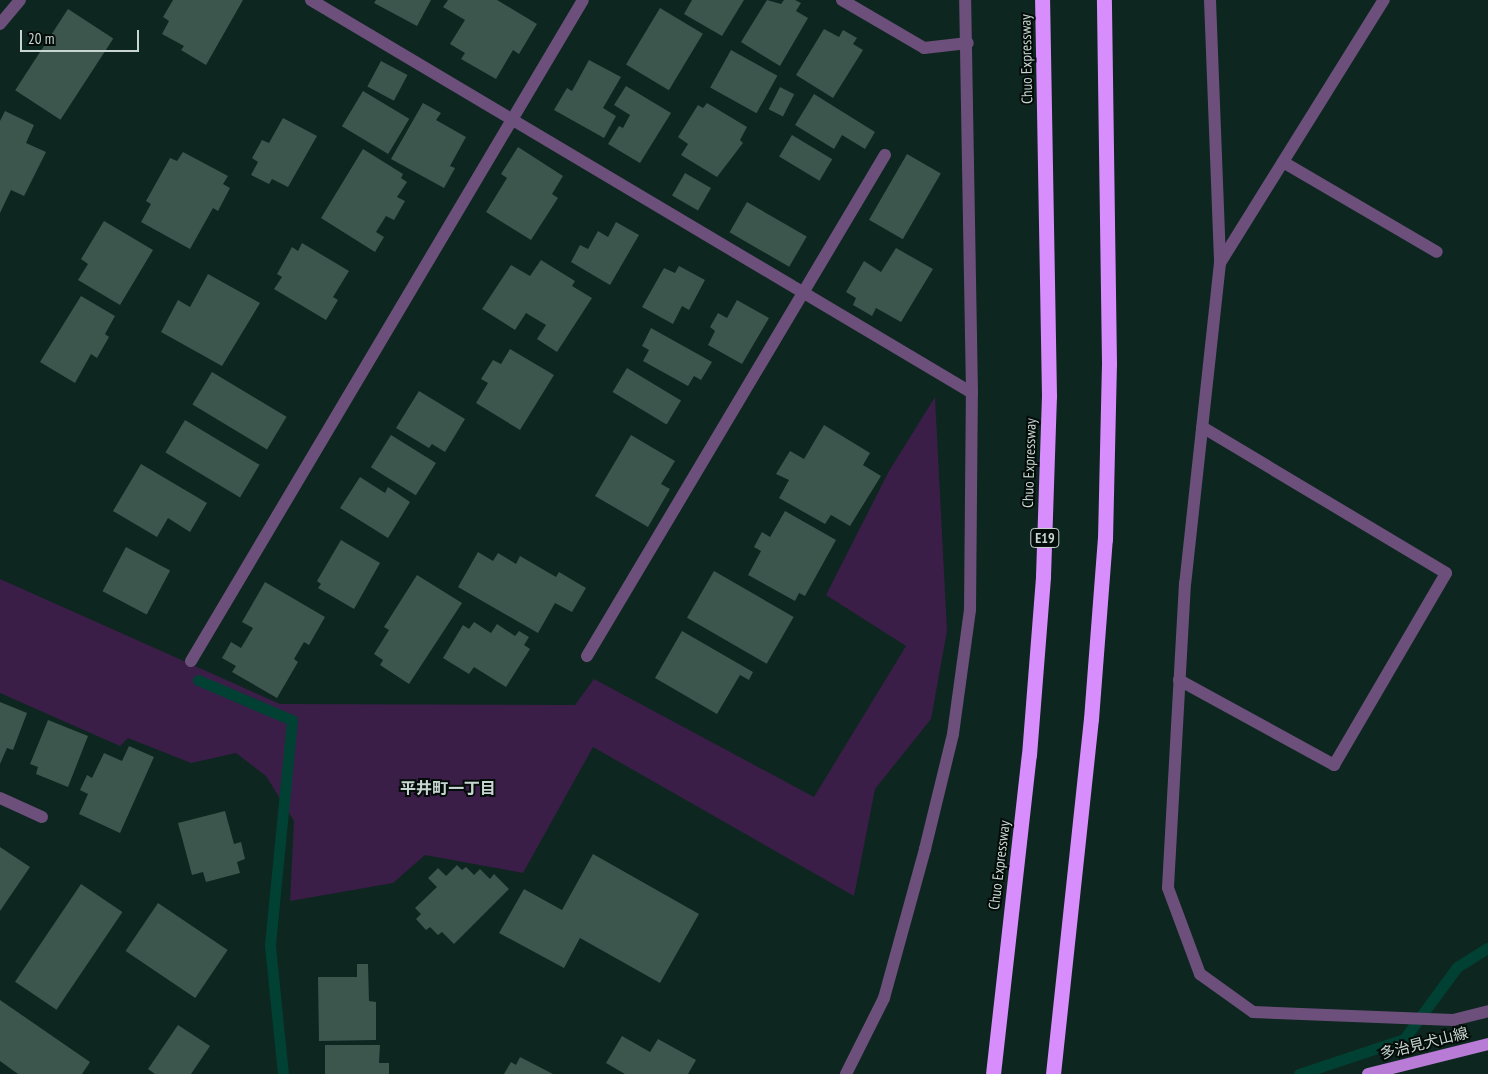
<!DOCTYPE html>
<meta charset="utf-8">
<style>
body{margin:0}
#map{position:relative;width:1488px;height:1074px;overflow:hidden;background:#0d261f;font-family:"PT Sans Narrow","Noto Sans JP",sans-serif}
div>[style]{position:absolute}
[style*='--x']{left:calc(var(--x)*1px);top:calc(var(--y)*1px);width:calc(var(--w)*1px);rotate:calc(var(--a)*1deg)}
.green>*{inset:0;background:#3a1e47}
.stream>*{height:11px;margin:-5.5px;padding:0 5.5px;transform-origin:5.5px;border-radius:5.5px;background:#004133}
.building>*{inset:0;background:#3c554d;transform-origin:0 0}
.street>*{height:12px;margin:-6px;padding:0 6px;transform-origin:6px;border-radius:6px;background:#6c4f7b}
.primary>*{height:12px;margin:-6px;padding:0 6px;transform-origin:6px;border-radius:6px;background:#b87cd6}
.highway>*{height:15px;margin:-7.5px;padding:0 7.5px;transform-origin:7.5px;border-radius:7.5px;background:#d78dfb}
span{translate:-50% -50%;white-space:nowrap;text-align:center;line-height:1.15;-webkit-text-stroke:4px #040c09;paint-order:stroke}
.shield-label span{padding:1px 4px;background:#040c09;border:1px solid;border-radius:4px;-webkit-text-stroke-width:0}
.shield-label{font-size:14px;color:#c8d6d1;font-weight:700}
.street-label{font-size:15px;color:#c8d6d1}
.neighbourhood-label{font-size:16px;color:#c8d6d1;font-weight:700}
.scale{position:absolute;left:20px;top:30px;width:119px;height:22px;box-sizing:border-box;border:2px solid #c8d6d1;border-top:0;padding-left:6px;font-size:15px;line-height:18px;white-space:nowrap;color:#c8d6d1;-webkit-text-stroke:4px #040c09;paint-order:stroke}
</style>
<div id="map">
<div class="green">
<div style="clip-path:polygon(935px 397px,947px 631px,931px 719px,875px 789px,854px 896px,593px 747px,523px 873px,425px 855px,393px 883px,290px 901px,294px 821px,266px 776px,236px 753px,191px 763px,128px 738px,120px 746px,0 693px,0 579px,280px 704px,575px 705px,594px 679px,814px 797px,906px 646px,826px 595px,889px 471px)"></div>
</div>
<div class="stream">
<div style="--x:198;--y:680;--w:102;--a:23.1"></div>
<div style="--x:292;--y:720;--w:227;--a:95.6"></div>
<div style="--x:270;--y:946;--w:129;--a:84.2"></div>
<div style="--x:1299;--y:1074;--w:111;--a:-18.4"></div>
<div style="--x:1404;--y:1039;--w:89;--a:-53.6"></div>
<div style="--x:1457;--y:967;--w:36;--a:-32"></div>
</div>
<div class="building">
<div style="clip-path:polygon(173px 0,243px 0,206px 65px,181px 50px,184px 46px,162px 34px,169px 21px,163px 17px)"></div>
<div style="clip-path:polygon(376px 0,431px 0,417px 26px,374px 3px)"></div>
<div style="clip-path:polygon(448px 0,497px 0,537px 24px,519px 54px,513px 50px,496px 79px,461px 59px,465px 53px,450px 44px,465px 20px,443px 7px)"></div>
<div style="clip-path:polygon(692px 0,744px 0,722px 36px,684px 14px)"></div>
<div style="clip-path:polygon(767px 0,781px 4px,784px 0,795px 0,801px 3px,796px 11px,808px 18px,780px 66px,741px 42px)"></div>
<div style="left:660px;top:8px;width:50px;height:66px;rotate:31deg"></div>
<div style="left:68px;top:9px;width:54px;height:97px;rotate:33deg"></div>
<div style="clip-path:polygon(824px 29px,839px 37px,843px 30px,857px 38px,853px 44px,863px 50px,833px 98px,796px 75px)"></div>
<div style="left:731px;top:50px;width:53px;height:43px;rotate:29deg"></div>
<div style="clip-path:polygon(589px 60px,621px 77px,603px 108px,616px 116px,604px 138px,554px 110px,567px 88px,572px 91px)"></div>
<div style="left:381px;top:61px;width:30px;height:29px;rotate:28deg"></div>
<div style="clip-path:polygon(626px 86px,671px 113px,640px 163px,608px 144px,619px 126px,623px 128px,630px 115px,614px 105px)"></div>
<div style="left:780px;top:87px;width:16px;height:25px;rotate:27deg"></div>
<div style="left:363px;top:91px;width:54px;height:41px;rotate:31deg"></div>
<div style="clip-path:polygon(814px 94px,875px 132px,865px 149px,842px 135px,834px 149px,795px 125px)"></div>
<div style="clip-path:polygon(423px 103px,441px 113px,436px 120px,466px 137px,450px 166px,455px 168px,444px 188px,391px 159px)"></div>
<div style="clip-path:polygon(707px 103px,747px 127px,740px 140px,743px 143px,717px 177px,681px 155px,688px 144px,678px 137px,698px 105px,703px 108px)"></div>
<div style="clip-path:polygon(5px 111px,34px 125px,26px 143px,46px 152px,24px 196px,11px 190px,0 213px,0 121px)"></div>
<div style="clip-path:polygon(283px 118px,317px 136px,288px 187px,272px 179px,269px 184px,251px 175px,258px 162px,252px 158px,262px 140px,269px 143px)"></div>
<div style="left:792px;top:135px;width:47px;height:25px;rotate:31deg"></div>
<div style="clip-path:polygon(518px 147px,563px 176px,552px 194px,558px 198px,531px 240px,486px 212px,507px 178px,501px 174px)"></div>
<div style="clip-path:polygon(363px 149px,403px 174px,401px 178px,407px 182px,397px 197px,405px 201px,394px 220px,386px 216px,376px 232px,384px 237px,375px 252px,321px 218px)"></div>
<div style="clip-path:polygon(183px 152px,228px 176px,223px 184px,230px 188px,218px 211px,213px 208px,190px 249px,141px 222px,151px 204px,146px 201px,170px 158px,177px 161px)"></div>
<div style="left:907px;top:154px;width:39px;height:76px;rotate:30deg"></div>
<div style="left:685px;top:173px;width:30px;height:26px;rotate:30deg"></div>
<div style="left:747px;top:202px;width:69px;height:35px;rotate:30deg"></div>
<div style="clip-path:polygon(104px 221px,153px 250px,120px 305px,78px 280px,88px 264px,81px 259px)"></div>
<div style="clip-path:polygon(616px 222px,639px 235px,610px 285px,571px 262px,580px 245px,588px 249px,598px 231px,608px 237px)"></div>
<div style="clip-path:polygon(302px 243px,349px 271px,333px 297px,338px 300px,326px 320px,274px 289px,282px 277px,277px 274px,292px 247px,298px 251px)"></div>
<div style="clip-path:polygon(896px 248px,933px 269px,901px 322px,876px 308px,872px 316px,853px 305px,856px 298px,846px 292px,864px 261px,881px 272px)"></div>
<div style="clip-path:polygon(541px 260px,575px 281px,572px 286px,592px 298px,557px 352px,537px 339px,546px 325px,526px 313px,515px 330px,482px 309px,511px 265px,530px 276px)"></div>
<div style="clip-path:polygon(679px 266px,705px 280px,689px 310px,682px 306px,673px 324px,642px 307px,664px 268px,675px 273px)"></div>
<div style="clip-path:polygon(208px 274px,260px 303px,222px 366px,161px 332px,178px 300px,190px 307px)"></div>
<div style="clip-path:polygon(81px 296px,115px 316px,105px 334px,109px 337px,97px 358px,91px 354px,75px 383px,40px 362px)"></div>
<div style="clip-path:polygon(737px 300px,769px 318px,742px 364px,708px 345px,715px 331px,710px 327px,718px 313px,727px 318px)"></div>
<div style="clip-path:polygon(651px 328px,712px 362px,701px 380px,694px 376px,688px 386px,643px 361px,649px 350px,642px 346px)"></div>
<div style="clip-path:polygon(510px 349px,554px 375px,520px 430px,476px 403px,488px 383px,481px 379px,493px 360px,501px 364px)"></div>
<div style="left:627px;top:368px;width:63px;height:28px;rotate:31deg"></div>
<div style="left:212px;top:372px;width:87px;height:38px;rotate:31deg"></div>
<div style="clip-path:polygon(419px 391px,465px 419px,445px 452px,432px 444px,429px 448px,396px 428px)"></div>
<div style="left:185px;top:420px;width:87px;height:38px;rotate:31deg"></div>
<div style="clip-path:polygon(824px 425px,870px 453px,863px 465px,881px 476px,850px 526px,831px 515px,825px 524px,779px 498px,789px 480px,776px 474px,790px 451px,804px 459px)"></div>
<div style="left:391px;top:435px;width:53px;height:38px;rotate:32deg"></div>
<div style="clip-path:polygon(631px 435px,675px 461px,661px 484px,670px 489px,648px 527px,595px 496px)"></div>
<div style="clip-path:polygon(141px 464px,207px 503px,190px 532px,168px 518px,157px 537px,113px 511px)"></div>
<div style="clip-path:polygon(360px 477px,385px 493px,388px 487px,410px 502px,388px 538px,340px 508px)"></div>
<div style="clip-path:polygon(785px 511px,836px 540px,805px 596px,799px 593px,795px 601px,748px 575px,761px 551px,754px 547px,762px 532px,770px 537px)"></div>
<div style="clip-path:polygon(341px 540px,380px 563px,354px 609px,318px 588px,321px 584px,317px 581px)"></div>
<div style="left:126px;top:547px;width:50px;height:50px;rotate:28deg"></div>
<div style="clip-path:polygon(478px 552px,493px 561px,498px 553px,516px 564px,520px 556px,556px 577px,559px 572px,586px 588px,572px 612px,555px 603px,538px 633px,458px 587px)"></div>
<div style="left:714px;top:571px;width:92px;height:54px;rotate:30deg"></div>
<div style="clip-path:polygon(417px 575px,462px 603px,409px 684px,380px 665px,383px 660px,374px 654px,389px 630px,384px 627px)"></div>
<div style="clip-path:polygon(265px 582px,325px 617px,309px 645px,304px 642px,294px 659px,298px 662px,277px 698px,232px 672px,236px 666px,222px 658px,231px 642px,241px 648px,253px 628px,242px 622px)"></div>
<div style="clip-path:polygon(474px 622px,491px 633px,497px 624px,515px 636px,519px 631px,529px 637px,524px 645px,530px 649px,506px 687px,474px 667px,469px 674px,443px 658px,463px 625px,469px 629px)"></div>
<div style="clip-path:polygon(682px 631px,753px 672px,749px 680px,740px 675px,717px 714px,655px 678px)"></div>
<div style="clip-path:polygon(0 702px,27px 713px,13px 750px,7px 748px,0 764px)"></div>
<div style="clip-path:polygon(48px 720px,88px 736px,68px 787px,36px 774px,38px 767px,30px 764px)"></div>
<div style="clip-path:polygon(129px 746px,154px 757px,120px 833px,79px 814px,88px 794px,80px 790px,87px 775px,92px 778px,104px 753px,122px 761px)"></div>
<div style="clip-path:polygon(225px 811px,234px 844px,241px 842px,245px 859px,237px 862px,240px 873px,206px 882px,203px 872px,192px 875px,178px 823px)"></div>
<div style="clip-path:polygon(0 847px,30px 867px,0 911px)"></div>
<div style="clip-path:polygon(593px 854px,699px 914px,660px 983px,580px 938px,564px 968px,499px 933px,524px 889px,562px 910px)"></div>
<div style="clip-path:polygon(457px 865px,462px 870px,466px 867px,474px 875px,480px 869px,490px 879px,494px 874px,509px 889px,454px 944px,442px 932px,438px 935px,430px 927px,426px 930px,416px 919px,421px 914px,415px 908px,437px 887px,428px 878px,438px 868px,446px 876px)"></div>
<div style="left:81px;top:884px;width:50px;height:118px;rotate:34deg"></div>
<div style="left:158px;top:903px;width:84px;height:58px;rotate:34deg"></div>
<div style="clip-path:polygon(357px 964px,368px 964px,369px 1001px,376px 1002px,376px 1040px,319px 1041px,318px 977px,357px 977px)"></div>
<div style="clip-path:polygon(0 1000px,90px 1062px,82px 1074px,18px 1074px,0 1061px)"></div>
<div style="clip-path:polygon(178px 1025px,210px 1046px,191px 1074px,155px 1074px,148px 1069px)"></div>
<div style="clip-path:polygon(622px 1036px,650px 1052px,658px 1039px,696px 1060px,688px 1074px,625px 1074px,606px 1063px)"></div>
<div style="clip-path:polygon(325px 1045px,380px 1045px,379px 1063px,389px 1063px,389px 1074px,325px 1074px)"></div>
<div style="clip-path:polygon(520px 1057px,553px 1074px,504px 1074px,511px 1062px,516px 1065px)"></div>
</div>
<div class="street">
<div style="--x:311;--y:0;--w:769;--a:30.73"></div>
<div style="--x:842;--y:0;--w:95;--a:30.3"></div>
<div style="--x:924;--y:48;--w:44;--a:-6.5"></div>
<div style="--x:1210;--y:0;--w:263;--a:87.8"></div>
<div style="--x:1220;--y:263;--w:322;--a:96.2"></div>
<div style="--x:1185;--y:583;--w:305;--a:93.2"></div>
<div style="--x:1168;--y:888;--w:92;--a:69.6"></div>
<div style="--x:1200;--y:974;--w:65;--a:35.6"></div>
<div style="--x:1253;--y:1012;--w:200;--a:2.3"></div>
<div style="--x:1453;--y:1020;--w:36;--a:-14"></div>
<div style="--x:0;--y:24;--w:31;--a:-50"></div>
<div style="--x:1283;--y:162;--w:178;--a:30.3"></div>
<div style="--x:1220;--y:263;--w:310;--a:-58.1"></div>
<div style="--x:587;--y:656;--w:583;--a:-59.26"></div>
<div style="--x:191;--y:661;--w:768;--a:-59.33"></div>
<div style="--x:1179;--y:680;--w:177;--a:28.7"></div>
<div style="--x:1334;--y:765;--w:222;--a:-59.7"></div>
<div style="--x:1446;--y:573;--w:284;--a:-149.1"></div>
<div style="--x:0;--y:798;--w:46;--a:24.3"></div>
<div style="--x:846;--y:1074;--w:85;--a:-63.4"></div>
<div style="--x:884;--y:998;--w:155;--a:-74.6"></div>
<div style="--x:925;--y:849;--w:118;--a:-76.3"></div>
<div style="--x:953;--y:734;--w:125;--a:-82.2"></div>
<div style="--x:970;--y:610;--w:217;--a:-89.5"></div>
<div style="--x:972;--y:393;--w:393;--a:-91"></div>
</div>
<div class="primary">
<div style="--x:1368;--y:1074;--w:124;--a:-14"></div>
</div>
<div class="highway">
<div style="--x:993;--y:1074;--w:321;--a:-83.6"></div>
<div style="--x:1029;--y:755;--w:180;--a:-85.5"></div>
<div style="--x:1043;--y:576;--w:180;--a:-88.1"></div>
<div style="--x:1049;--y:396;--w:396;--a:-91"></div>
<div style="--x:1053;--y:1074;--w:357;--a:-83.9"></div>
<div style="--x:1091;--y:719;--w:181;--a:-85.6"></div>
<div style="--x:1105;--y:539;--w:175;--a:-88.7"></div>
<div style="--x:1109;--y:364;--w:364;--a:-90.8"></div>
</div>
<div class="shield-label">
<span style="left:1045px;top:538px">E19</span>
</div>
<div class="street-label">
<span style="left:1026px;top:59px;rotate:-91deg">Chuo Expressway</span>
<span style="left:1029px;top:463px;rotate:-88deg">Chuo Expressway</span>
<span style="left:999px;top:865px;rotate:-83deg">Chuo Expressway</span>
<span style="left:1424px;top:1043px;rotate:-14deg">多治見犬山線</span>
</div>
<div class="neighbourhood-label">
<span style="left:448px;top:788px">平井町一丁目</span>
</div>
<div class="scale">20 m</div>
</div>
